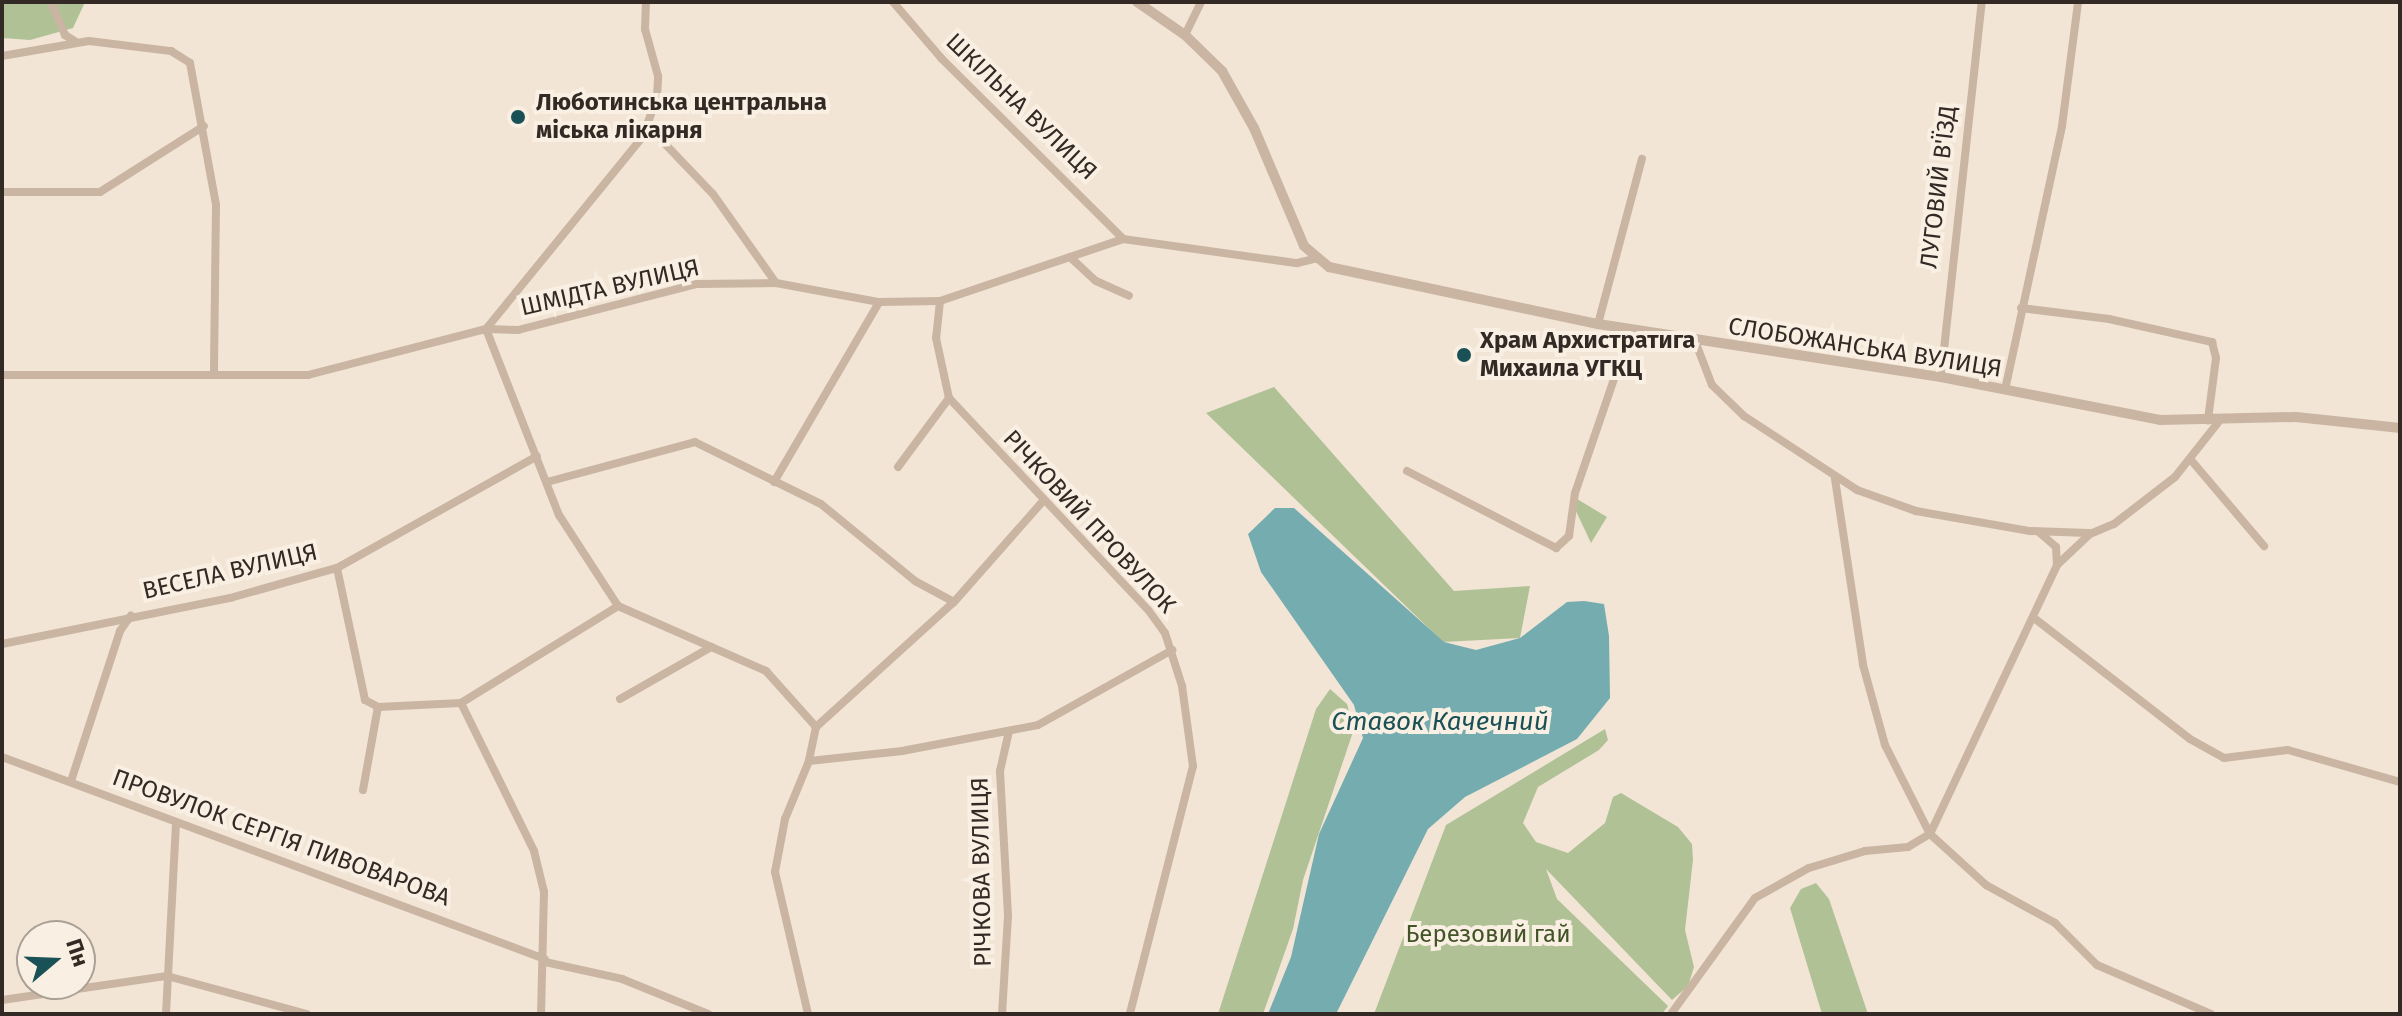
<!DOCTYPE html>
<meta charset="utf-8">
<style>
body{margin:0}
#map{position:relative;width:2402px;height:1016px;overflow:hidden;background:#f2e5d6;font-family:"Fira Sans",sans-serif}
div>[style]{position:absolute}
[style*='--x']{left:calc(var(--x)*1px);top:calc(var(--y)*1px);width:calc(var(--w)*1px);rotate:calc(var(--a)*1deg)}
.green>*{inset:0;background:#b1c196}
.water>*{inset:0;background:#74acaf}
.minor>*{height:8px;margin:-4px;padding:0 4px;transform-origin:4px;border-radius:4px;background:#cab5a2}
.tertiary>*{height:10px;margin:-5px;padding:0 5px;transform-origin:5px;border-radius:5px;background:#cab5a2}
.dots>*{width:22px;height:22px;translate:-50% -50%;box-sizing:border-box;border:4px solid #f9efe2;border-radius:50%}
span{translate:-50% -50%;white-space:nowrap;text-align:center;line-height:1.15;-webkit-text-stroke:8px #f9efe2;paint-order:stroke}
.poi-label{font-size:24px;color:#342a25;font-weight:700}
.left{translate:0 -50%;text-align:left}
.street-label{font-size:24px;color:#342a25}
.park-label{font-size:24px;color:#425327}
.water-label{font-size:26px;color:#195156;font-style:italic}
.frame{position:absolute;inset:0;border:4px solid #342a25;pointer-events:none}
.north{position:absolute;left:16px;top:920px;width:80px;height:80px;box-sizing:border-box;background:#f9efe2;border:2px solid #aaa096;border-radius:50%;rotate:71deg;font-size:22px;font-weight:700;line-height:32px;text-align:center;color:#342a25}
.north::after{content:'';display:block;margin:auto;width:28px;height:36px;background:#195156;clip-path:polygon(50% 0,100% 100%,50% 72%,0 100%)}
</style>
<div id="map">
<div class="green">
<div style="clip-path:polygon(2px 2px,85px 2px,73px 28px,30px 40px,2px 38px)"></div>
<div style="clip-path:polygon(1274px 387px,1454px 591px,1530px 586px,1520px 638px,1443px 642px,1206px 413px)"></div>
<div style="clip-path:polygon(1577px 499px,1607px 517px,1591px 543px,1575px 509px)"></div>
<div style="clip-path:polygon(1330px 689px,1347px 704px,1354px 729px,1303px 880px,1293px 929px,1263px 1014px,1218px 1014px,1316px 709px)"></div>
<div style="clip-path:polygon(1605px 729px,1608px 740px,1599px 750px,1538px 787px,1523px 823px,1536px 842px,1568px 853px,1605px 823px,1613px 797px,1621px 793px,1678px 827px,1692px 844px,1693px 860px,1685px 930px,1694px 967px,1688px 986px,1672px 1000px,1546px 869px,1557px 899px,1668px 1006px,1662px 1014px,1374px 1014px,1446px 825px)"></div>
<div style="clip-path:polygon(1816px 883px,1829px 899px,1868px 1014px,1822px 1014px,1790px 908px,1801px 889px)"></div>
</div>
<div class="water">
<div style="clip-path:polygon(1275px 508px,1294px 508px,1444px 642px,1476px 650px,1520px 638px,1567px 602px,1584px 601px,1604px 604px,1609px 636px,1610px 698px,1577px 739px,1465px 797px,1428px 829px,1336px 1014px,1268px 1014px,1291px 957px,1319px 834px,1363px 738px,1354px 705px,1261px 572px,1248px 534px)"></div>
</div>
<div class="minor">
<div style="--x:51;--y:2;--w:36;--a:67"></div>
<div style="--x:65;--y:35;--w:13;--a:32"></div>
<div style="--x:893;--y:2;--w:75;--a:49.3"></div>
<div style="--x:942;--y:59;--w:255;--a:44.8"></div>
<div style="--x:1185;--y:35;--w:37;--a:-64"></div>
<div style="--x:2;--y:56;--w:88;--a:-9.8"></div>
<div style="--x:89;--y:41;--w:83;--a:7"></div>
<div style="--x:171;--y:51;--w:22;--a:32"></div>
<div style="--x:190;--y:63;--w:144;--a:79.6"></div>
<div style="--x:216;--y:205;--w:170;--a:90.7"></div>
<div style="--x:647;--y:125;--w:95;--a:46.3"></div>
<div style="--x:713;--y:194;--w:109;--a:54.7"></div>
<div style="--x:2;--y:192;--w:98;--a:0"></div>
<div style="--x:100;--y:192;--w:123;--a:-32.4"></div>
<div style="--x:1070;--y:257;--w:35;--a:43"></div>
<div style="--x:1096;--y:281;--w:36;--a:24"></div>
<div style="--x:940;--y:301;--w:37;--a:96"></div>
<div style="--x:936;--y:338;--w:61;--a:77.8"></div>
<div style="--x:949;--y:398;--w:292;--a:46.8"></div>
<div style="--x:1149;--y:611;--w:27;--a:54"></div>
<div style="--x:1165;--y:633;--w:56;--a:72.2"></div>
<div style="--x:1182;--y:686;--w:81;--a:82.2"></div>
<div style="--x:1193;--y:766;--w:256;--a:104.3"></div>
<div style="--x:2021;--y:308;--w:89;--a:7.1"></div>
<div style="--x:2109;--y:319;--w:106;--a:12.6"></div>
<div style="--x:2212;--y:342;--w:16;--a:76"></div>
<div style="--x:2216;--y:358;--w:63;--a:97.4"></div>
<div style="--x:1598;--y:324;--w:171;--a:-75.1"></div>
<div style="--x:486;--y:329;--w:200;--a:68.6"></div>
<div style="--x:559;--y:515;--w:108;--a:57"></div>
<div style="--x:618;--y:606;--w:162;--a:23.7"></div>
<div style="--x:766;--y:671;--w:75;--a:48.2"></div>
<div style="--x:816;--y:727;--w:35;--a:102"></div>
<div style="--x:809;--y:761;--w:63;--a:112.5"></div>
<div style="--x:785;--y:819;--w:54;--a:100.7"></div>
<div style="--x:775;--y:872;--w:146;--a:76.9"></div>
<div style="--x:486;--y:329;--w:247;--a:-50.8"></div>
<div style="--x:642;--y:138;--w:43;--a:-69.4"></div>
<div style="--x:657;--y:98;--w:22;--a:-87"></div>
<div style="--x:658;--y:76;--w:49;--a:-105.5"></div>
<div style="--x:645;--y:29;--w:27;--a:-88"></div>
<div style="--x:1695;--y:341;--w:47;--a:68.9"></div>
<div style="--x:1712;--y:385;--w:45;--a:44.1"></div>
<div style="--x:1744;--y:416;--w:135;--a:33.2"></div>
<div style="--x:1857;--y:490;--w:63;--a:19.6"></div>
<div style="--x:1916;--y:511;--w:116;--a:10"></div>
<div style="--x:2030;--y:531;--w:59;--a:1.9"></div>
<div style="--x:2;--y:375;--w:306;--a:0"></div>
<div style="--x:308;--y:375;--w:184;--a:-14.5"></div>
<div style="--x:486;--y:329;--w:32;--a:2"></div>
<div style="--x:518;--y:330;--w:185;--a:-14.4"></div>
<div style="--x:697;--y:284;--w:79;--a:-0.7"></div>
<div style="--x:776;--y:283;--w:105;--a:10.5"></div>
<div style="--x:879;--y:302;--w:61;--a:-0.9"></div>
<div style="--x:940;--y:301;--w:193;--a:-18.7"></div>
<div style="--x:1123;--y:239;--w:176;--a:7.9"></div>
<div style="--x:1297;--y:263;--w:18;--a:-13"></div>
<div style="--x:1941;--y:377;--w:377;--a:-83.8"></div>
<div style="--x:2005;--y:390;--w:270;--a:-77.8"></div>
<div style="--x:2062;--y:126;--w:125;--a:-82.6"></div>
<div style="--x:2191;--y:460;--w:113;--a:49.7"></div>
<div style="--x:898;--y:467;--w:86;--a:-53.5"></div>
<div style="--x:1407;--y:471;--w:168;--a:27.3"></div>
<div style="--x:1556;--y:548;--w:18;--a:-43"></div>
<div style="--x:1569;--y:536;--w:43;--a:-82.1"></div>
<div style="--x:1575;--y:493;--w:173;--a:-71.1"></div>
<div style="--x:1835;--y:479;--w:188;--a:81.4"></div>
<div style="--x:1863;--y:665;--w:83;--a:74.6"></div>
<div style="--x:1885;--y:745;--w:100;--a:63.2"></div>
<div style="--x:1930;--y:834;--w:76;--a:42.3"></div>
<div style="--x:1986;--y:885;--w:79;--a:28.8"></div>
<div style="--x:2055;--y:923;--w:59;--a:45"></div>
<div style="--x:2097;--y:965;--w:124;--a:23.3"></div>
<div style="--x:547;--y:482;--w:153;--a:-15.1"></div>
<div style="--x:695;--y:442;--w:140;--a:26.2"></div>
<div style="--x:821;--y:504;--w:122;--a:39.3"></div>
<div style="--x:915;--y:581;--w:44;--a:28.3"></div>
<div style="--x:774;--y:482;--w:208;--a:-59.7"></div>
<div style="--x:2040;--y:533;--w:21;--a:41"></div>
<div style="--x:2056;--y:547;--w:17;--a:87"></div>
<div style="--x:337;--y:568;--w:135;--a:78"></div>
<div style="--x:365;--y:700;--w:15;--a:28"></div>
<div style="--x:378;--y:707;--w:83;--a:-2.8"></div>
<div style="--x:461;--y:703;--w:185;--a:-31.7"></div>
<div style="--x:2034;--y:618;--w:197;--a:37.8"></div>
<div style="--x:2190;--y:739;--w:39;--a:29"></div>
<div style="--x:2224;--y:758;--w:64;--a:-7.1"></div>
<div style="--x:2288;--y:750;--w:116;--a:15.9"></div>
<div style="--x:2;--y:644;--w:233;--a:-11.4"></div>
<div style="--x:230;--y:598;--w:111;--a:-15.7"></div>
<div style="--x:337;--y:568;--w:229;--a:-29.2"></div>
<div style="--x:620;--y:699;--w:105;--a:-29.7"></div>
<div style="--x:461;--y:703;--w:165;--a:63.7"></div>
<div style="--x:534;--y:851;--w:42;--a:76.3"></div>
<div style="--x:544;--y:892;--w:122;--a:91.4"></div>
<div style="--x:816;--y:727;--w:186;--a:-42.2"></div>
<div style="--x:954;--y:602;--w:135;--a:-48.6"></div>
<div style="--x:2;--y:757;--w:579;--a:20.41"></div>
<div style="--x:809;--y:761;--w:94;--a:-6.1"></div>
<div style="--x:902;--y:751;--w:138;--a:-10.8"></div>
<div style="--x:1038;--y:725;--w:154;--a:-29.2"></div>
<div style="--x:71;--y:781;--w:158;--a:-71.9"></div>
<div style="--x:120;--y:631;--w:19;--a:-55"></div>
<div style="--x:363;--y:790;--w:84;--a:-79.8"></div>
<div style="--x:545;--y:962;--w:79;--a:12.4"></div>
<div style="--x:622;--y:979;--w:93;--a:22.1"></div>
<div style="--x:2;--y:1000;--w:167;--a:-8.3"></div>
<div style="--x:167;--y:976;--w:145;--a:15.2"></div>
<div style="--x:166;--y:1014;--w:192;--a:-87"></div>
<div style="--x:1002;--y:1014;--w:99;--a:-86.5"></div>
<div style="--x:1008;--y:915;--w:144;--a:-93.2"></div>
<div style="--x:1000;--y:771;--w:41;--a:-77.3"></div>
<div style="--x:1671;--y:1014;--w:143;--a:-54.1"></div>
<div style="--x:1755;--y:898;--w:62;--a:-29.1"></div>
<div style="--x:1809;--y:868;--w:59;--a:-16.9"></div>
<div style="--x:1865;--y:851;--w:43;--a:-5.3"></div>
<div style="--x:1908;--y:847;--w:26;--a:-31"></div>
<div style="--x:1930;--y:834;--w:297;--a:-64.7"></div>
<div style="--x:2057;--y:565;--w:45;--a:-43.2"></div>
<div style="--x:2090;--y:534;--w:26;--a:-23"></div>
<div style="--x:2114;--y:524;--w:77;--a:-37.6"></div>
<div style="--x:2175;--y:477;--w:73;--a:-51.7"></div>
</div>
<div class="tertiary">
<div style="--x:1137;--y:2;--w:58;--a:34.5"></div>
<div style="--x:1185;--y:35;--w:52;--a:44.2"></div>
<div style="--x:1222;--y:71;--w:65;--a:60.7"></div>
<div style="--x:1254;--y:128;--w:128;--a:67"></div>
<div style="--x:1304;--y:246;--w:33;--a:40"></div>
<div style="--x:1329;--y:267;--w:275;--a:12"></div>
<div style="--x:1598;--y:324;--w:347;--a:8.8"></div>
<div style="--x:1941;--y:377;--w:223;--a:11.1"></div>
<div style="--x:2160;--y:420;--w:136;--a:-1.3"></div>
<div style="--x:2296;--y:417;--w:105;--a:6"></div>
</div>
<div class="dots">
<div style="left:518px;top:117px;background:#195156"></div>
<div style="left:1464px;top:355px;background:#195156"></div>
</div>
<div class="poi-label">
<span class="left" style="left:536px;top:117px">Люботинська центральна<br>міська лікарня</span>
<span class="left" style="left:1480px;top:355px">Храм Архистратига<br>Михаила УГКЦ</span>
</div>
<div class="street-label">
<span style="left:1021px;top:107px;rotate:44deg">ШКІЛЬНА ВУЛИЦЯ</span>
<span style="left:1939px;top:187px;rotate:-83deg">ЛУГОВИЙ В'ЇЗД</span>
<span style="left:610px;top:288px;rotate:-13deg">ШМІДТА ВУЛИЦЯ</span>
<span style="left:1865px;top:348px;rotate:9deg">СЛОБОЖАНСЬКА ВУЛИЦЯ</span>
<span style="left:1089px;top:522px;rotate:47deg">РІЧКОВИЙ ПРОВУЛОК</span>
<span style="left:230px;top:572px;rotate:-13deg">ВЕСЕЛА ВУЛИЦЯ</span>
<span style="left:281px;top:838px;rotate:20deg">ПРОВУЛОК СЕРГІЯ ПИВОВАРОВА</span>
<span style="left:982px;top:872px;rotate:-91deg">РІЧКОВА ВУЛИЦЯ</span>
</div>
<div class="park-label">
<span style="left:1488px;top:935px">Березовий гай</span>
</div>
<div class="water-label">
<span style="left:1440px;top:722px">Ставок Качечний</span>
</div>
<div class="frame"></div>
<div class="north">Пн</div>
</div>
